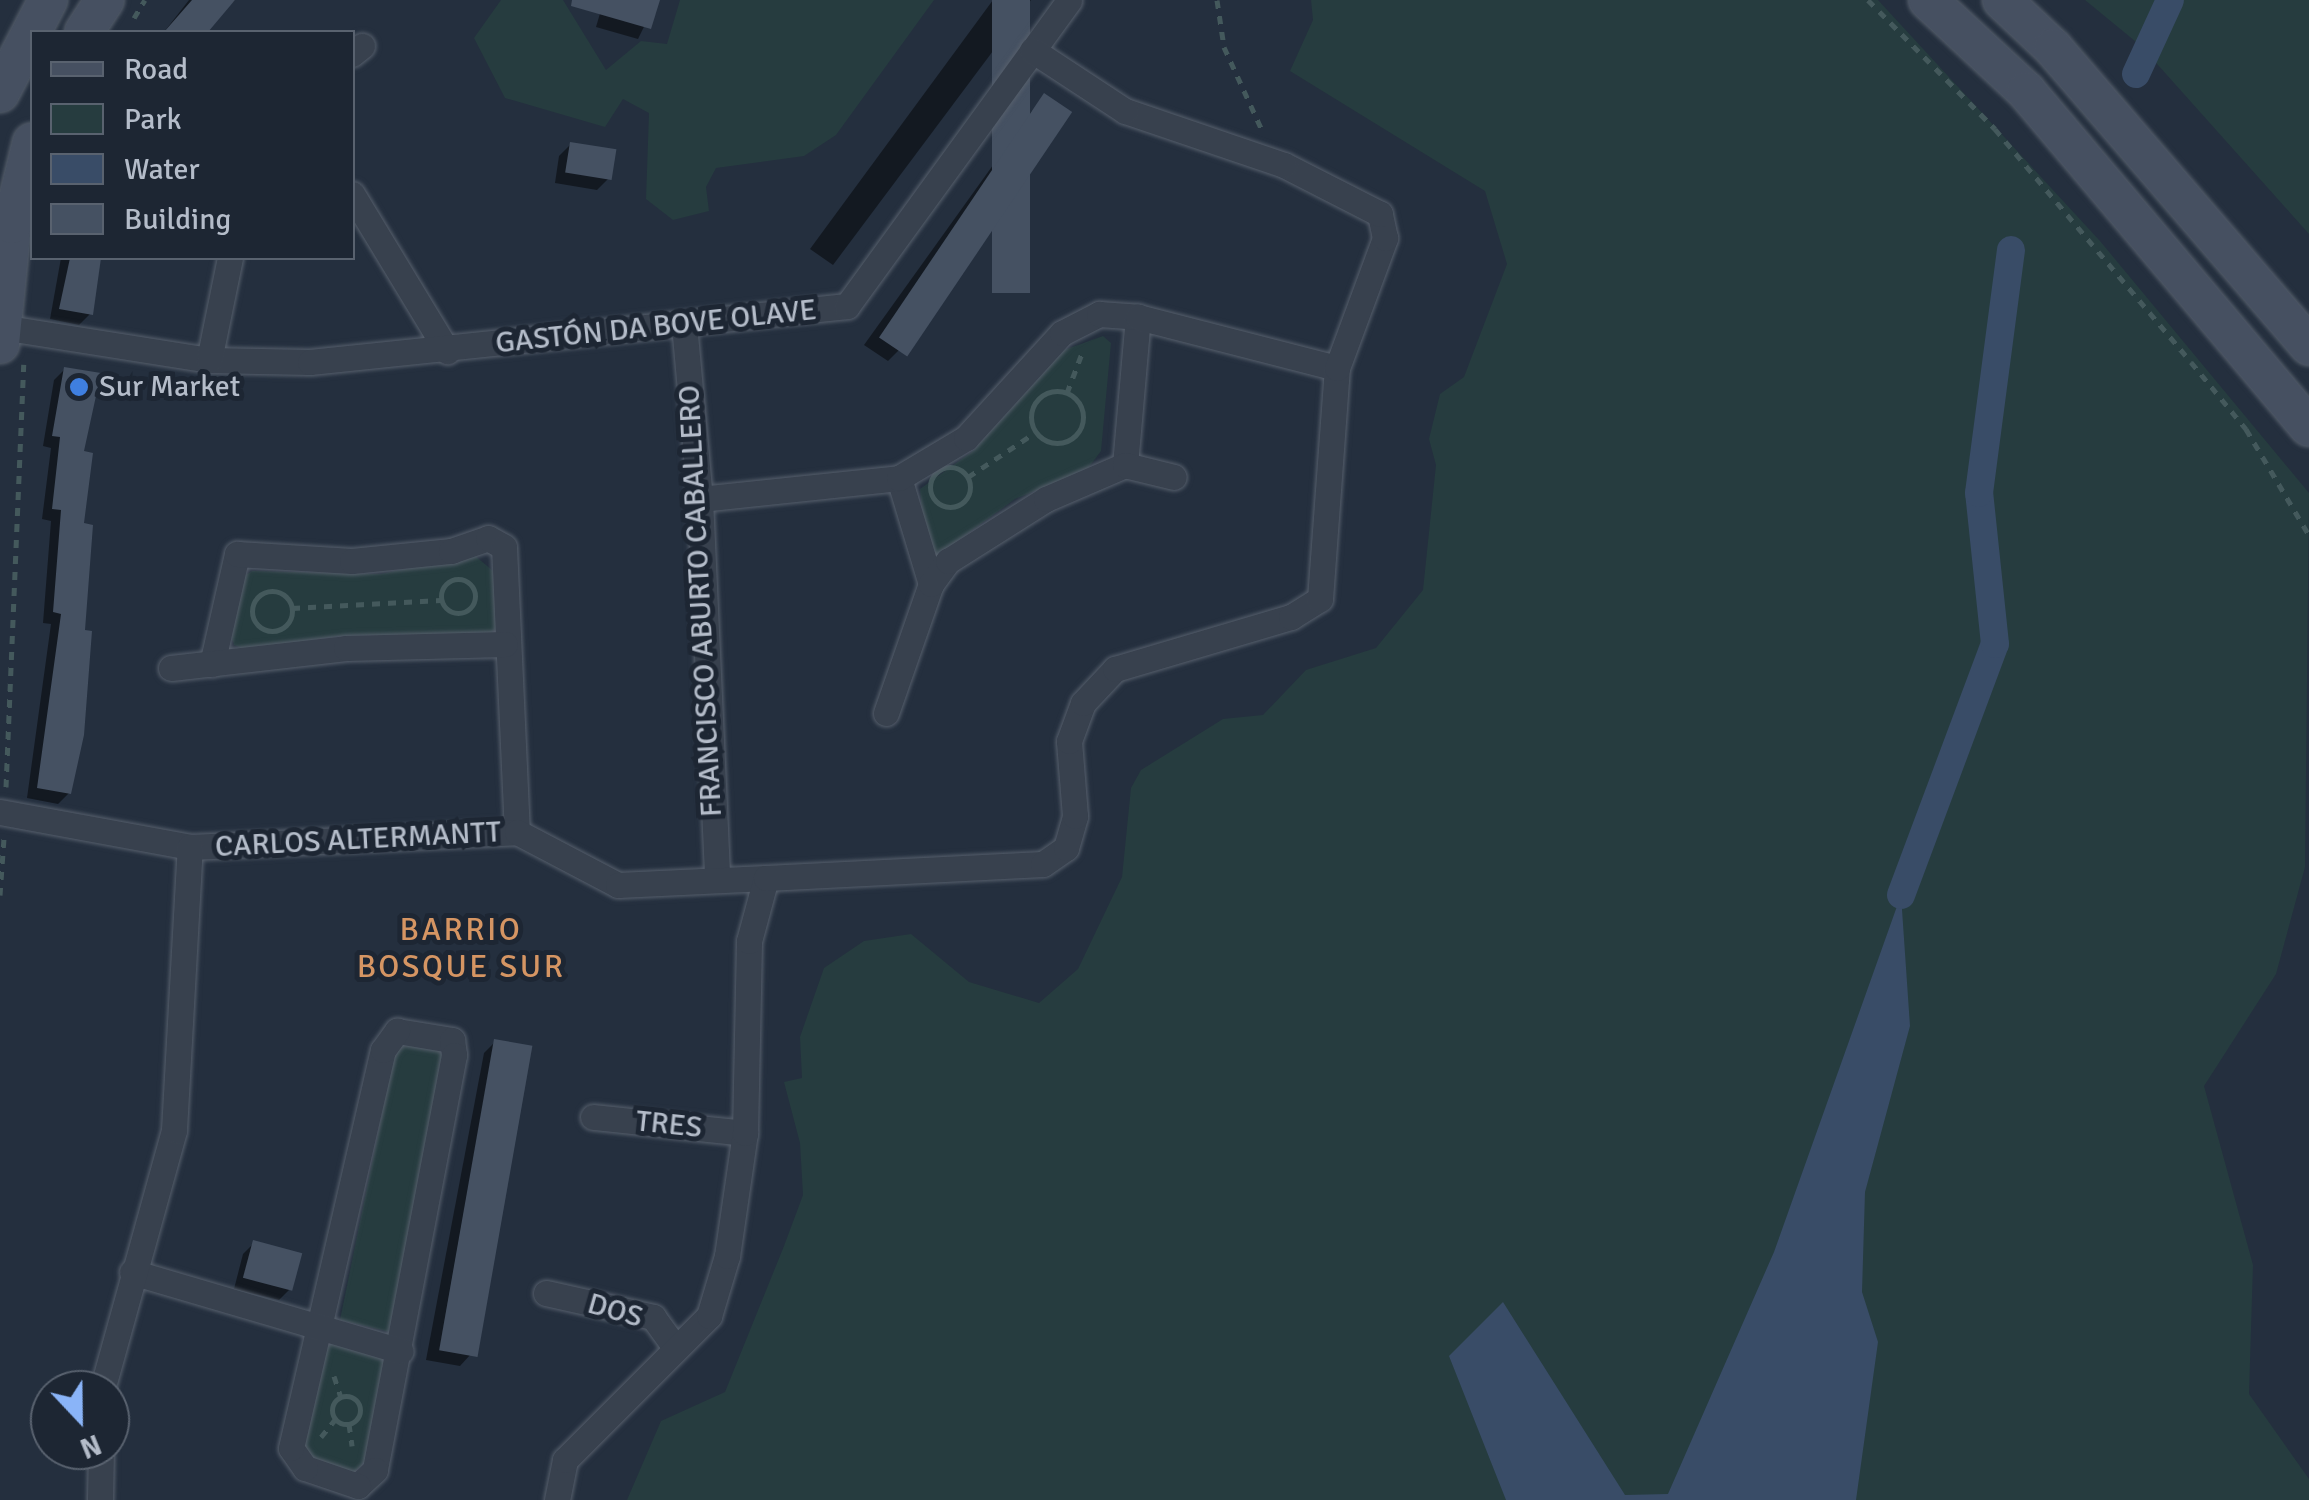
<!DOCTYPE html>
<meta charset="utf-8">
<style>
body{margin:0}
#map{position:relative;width:2309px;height:1500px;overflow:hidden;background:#242f3e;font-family:Signika,sans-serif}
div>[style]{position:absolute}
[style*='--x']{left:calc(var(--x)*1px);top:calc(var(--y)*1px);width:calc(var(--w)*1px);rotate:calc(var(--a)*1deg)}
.green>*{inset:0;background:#263c3f}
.water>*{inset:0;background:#394c67}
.shadow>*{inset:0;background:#0007}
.canal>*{height:28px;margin:-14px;padding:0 14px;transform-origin:14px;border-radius:14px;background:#394c67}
.building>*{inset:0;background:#455162;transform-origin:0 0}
.path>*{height:5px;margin-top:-2.5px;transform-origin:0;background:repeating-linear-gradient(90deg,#44595c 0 8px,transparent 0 16px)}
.path>.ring{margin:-2.5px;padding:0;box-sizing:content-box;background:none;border:5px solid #44595c;border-radius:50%}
.roads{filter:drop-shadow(0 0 2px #565f6c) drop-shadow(0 0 2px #565f6c)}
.street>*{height:25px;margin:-12.5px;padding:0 12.5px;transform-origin:12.5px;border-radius:12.5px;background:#38414e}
.secondary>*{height:38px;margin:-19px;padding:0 19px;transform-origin:19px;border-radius:19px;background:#465061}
.dots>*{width:28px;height:28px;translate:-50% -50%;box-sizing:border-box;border:5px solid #1d2633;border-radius:50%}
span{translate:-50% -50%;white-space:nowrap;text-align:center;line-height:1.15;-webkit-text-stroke:10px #1d2633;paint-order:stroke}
.street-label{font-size:30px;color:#b4bcc9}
.poi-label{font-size:30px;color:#b4bcc9}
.left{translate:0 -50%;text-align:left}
.neighbourhood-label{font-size:32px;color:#d59563;letter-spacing:2.5px}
.legend{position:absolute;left:30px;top:30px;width:325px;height:230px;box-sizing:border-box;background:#1d2633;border:2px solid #59626f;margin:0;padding:12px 18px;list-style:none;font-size:30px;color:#b4bcc9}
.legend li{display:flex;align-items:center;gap:20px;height:50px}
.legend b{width:50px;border:2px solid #59626f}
.north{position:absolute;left:30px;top:1370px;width:100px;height:100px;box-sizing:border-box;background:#1d2633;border:2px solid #59626f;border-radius:50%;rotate:158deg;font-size:28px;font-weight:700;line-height:40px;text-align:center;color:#b4bcc9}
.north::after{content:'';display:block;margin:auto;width:35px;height:45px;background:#8ab4f8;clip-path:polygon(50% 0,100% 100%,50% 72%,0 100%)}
</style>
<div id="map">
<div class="green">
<div style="clip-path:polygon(501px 0,563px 0,606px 70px,641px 41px,667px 44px,680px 0,934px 0,836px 135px,804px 156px,716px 168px,706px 187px,709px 211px,673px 220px,646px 199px,649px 113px,623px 99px,605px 127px,505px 98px,474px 38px)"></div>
<div style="clip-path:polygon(1311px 0,1878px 0,2100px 241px,2309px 493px,2305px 867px,2276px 974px,2204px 1086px,2253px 1265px,2249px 1394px,2309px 1479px,2309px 1500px,627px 1500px,661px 1421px,725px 1392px,784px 1246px,803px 1195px,800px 1143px,784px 1082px,802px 1078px,800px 1037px,824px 968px,864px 941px,911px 934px,969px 982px,1039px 1003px,1078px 969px,1122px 877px,1131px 788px,1141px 770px,1223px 719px,1263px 715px,1306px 670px,1376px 648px,1423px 590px,1436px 465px,1429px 439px,1440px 394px,1464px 377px,1507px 264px,1485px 191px,1290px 71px,1313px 20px)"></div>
<div style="clip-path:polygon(2085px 0,2309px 0,2309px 234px,2141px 46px)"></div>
<div style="clip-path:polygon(1103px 336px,1111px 343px,1101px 451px,1086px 471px,1015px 499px,937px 556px,925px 549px,920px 489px,973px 451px,1064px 350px)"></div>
<div style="clip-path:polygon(473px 554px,493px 571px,497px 628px,488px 635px,339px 636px,246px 650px,234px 645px,230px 631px,240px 579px,252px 571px,381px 574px)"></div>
<div style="clip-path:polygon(405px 1044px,439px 1049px,445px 1062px,390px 1332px,340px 1320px,394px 1055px)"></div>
<div style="clip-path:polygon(334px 1343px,391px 1360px,370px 1458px,353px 1473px,309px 1459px,299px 1439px,320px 1349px)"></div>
</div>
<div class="water">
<div style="clip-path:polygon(1901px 895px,1910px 1026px,1865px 1192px,1862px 1292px,1878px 1342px,1856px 1500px,1506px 1500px,1449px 1356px,1503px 1302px,1625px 1495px,1668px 1494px,1774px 1252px)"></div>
</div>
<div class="shadow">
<div style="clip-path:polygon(189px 0,235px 0,202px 32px,164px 32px)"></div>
<div style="clip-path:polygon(604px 0,657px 0,638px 39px,596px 27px)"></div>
<div style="clip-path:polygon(993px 0,1031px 0,833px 265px,810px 249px)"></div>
<div style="clip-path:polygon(1034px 108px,899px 350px,888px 361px,864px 345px)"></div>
<div style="clip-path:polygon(570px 145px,608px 179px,597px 190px,555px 183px,559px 156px)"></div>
<div style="clip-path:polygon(61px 258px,100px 258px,90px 314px,79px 325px,50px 319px)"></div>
<div style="clip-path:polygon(65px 369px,81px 453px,81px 525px,69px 793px,58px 804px,27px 798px,51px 624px,43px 623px,51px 521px,42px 519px,51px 448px,43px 446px,54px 380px)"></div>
<div style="clip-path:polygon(495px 1042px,471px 1354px,460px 1366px,426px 1360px,484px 1053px)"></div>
<div style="clip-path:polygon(254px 1243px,290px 1289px,279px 1300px,234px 1289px,243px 1254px)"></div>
</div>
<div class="canal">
<div style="--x:2136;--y:74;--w:81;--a:-65.3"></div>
<div style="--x:1901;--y:895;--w:268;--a:-69.5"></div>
<div style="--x:1995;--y:644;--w:152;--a:-96"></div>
<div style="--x:1979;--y:493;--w:245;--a:-82.5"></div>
</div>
<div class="building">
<div style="clip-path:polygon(192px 0,235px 0,208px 32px,164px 32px)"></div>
<div style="clip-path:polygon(572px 0,660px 0,651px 29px,571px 6px)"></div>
<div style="left:992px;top:0;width:38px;height:293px"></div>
<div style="left:1044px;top:93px;width:34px;height:295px;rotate:34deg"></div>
<div style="left:570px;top:142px;width:47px;height:31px;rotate:9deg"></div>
<div style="clip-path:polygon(70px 258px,101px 258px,93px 315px,59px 309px)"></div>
<div style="clip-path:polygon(64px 367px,101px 373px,84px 451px,93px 453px,84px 523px,93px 525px,85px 630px,92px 631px,84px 735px,71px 794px,37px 788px,61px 614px,53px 612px,61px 510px,52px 509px,60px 437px,52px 436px)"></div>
<div style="left:494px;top:1039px;width:39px;height:316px;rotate:10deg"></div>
<div style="left:253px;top:1240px;width:51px;height:39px;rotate:15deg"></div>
</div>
<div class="path">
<div style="--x:1217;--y:0;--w:48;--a:81.5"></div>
<div style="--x:1224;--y:47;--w:94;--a:65.4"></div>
<div style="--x:1868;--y:0;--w:181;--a:45.4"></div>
<div style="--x:1995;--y:129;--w:304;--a:49.9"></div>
<div style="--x:2191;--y:362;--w:87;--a:50.6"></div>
<div style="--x:2246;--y:429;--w:123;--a:59.3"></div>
<div style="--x:134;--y:18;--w:21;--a:-59"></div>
<div class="ring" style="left:1031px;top:391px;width:47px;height:47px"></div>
<div style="--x:1067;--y:393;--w:43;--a:-69.4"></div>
<div class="ring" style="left:930px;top:467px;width:35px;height:35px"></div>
<div style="--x:968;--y:477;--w:82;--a:-33.5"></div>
<div class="ring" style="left:441px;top:579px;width:29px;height:29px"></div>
<div class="ring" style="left:252px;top:591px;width:35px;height:35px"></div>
<div style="--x:292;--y:608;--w:149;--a:-3.1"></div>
<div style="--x:6;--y:787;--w:423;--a:-87.6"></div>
<div style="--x:0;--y:895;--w:57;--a:-86"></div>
<div style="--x:334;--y:1376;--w:22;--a:72"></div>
<div class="ring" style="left:332px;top:1396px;width:23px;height:23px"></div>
<div style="--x:349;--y:1424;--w:22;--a:82"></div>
<div style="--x:321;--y:1437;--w:22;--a:-51"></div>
</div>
<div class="roads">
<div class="street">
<div style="--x:352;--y:54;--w:13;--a:-39"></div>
<div style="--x:352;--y:194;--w:184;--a:58.8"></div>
<div style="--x:684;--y:324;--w:176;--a:84.8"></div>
<div style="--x:700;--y:499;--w:379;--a:87.4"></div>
<div style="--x:1;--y:327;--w:211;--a:9"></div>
<div style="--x:209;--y:360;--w:101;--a:1.1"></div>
<div style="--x:310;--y:362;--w:540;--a:-5.95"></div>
<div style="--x:847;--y:306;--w:378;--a:-54"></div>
<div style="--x:209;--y:360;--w:104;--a:-78.4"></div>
<div style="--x:1125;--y:465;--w:149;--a:-85"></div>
<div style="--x:899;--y:478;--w:111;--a:73.2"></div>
<div style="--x:700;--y:499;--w:200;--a:-6"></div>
<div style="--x:899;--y:478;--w:78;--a:-30.8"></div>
<div style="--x:966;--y:438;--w:142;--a:-47.6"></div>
<div style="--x:1062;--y:333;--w:42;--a:-27.2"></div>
<div style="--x:1099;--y:314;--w:39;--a:4"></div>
<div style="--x:1138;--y:317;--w:205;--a:14.4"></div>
<div style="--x:212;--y:664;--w:113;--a:-77.2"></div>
<div style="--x:237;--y:554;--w:115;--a:3.5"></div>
<div style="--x:352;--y:561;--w:100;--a:-5.8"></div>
<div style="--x:451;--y:551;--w:39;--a:-19"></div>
<div style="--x:488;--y:538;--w:18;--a:29"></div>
<div style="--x:504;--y:547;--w:285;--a:87.4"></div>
<div style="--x:171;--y:668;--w:176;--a:-6.5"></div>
<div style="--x:346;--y:648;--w:159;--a:-1.4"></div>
<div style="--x:886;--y:713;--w:137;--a:-70.8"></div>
<div style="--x:931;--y:584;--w:29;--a:-54"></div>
<div style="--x:948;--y:561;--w:116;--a:-32.3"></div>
<div style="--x:1046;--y:499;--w:86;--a:-23.3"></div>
<div style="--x:1125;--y:465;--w:50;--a:13.8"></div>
<div style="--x:0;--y:812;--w:193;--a:10.4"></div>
<div style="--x:190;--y:847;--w:327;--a:-2.6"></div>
<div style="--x:517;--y:832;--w:114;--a:27.7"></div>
<div style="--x:618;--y:885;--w:148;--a:-2.7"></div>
<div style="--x:397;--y:1031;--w:56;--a:9.3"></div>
<div style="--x:452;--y:1040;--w:15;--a:82"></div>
<div style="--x:454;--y:1055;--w:422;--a:100.8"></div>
<div style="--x:375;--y:1470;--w:23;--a:137"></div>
<div style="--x:358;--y:1486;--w:56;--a:-161.2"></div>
<div style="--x:305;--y:1468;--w:24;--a:-125"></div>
<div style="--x:291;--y:1448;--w:408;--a:-77"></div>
<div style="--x:383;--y:1050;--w:24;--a:-54"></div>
<div style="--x:593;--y:1117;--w:153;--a:6"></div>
<div style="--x:132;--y:1272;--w:280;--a:16.4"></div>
<div style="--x:546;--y:1293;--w:110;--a:12.6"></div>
<div style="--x:653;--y:1317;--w:36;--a:54"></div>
<div style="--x:102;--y:1390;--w:270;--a:-74.5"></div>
<div style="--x:174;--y:1130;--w:283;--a:-86.8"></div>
<div style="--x:100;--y:1500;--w:50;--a:-88.9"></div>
<div style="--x:557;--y:1500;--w:41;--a:-78.7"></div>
<div style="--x:565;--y:1460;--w:204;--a:-45"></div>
<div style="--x:709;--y:1316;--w:63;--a:-73.3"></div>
<div style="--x:727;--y:1256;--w:124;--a:-81.7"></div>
<div style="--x:745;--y:1133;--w:192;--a:-88.8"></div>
<div style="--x:749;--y:941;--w:65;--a:-74.9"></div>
<div style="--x:766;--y:878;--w:277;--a:-2.9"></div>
<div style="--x:1043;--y:864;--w:28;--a:-35"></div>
<div style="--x:1066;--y:848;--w:33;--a:-74"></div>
<div style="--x:1075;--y:816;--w:75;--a:-94.6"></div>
<div style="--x:1069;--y:741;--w:40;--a:-69.8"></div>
<div style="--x:1083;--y:703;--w:47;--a:-46.7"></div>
<div style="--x:1115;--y:669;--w:184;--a:-16.5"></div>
<div style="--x:1291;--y:617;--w:34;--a:-32"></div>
<div style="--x:1320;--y:599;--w:232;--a:-85.8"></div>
<div style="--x:1337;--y:368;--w:139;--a:-69.7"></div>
<div style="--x:1385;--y:238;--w:25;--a:-102"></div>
<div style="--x:1380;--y:214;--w:108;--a:-153"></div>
<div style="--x:1284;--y:165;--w:168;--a:-161.2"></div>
<div style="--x:1125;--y:111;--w:111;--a:-146.7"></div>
</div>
<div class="secondary">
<div style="--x:1928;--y:0;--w:134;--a:42.9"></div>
<div style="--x:2026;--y:91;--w:439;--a:49.9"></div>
<div style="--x:2002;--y:0;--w:70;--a:43.3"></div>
<div style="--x:2053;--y:48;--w:393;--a:49.3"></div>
<div style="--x:84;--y:32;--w:38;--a:-57"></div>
<div style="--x:0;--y:93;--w:105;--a:-62.7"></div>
<div style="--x:0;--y:344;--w:121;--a:-84.3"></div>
<div style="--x:12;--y:224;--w:84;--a:-76.3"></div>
</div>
</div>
<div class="dots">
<div style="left:79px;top:387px;background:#3f7fe0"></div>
</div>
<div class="street-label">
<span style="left:656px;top:327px;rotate:-6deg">GASTÓN DA BOVE OLAVE</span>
<span style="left:701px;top:601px;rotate:-93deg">FRANCISCO ABURTO CABALLERO</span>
<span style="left:358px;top:840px;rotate:-3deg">CARLOS ALTERMANTT</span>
<span style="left:669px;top:1125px;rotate:6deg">TRES</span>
<span style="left:615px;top:1311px;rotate:16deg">DOS</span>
</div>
<div class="poi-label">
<span class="left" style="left:99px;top:387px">Sur Market</span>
</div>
<div class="neighbourhood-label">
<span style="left:461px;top:949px">BARRIO<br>BOSQUE SUR</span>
</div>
<ul class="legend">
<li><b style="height:12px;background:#465061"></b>Road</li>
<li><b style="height:28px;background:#263c3f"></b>Park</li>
<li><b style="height:28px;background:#394c67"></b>Water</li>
<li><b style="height:28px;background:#455162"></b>Building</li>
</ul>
<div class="north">N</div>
</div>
